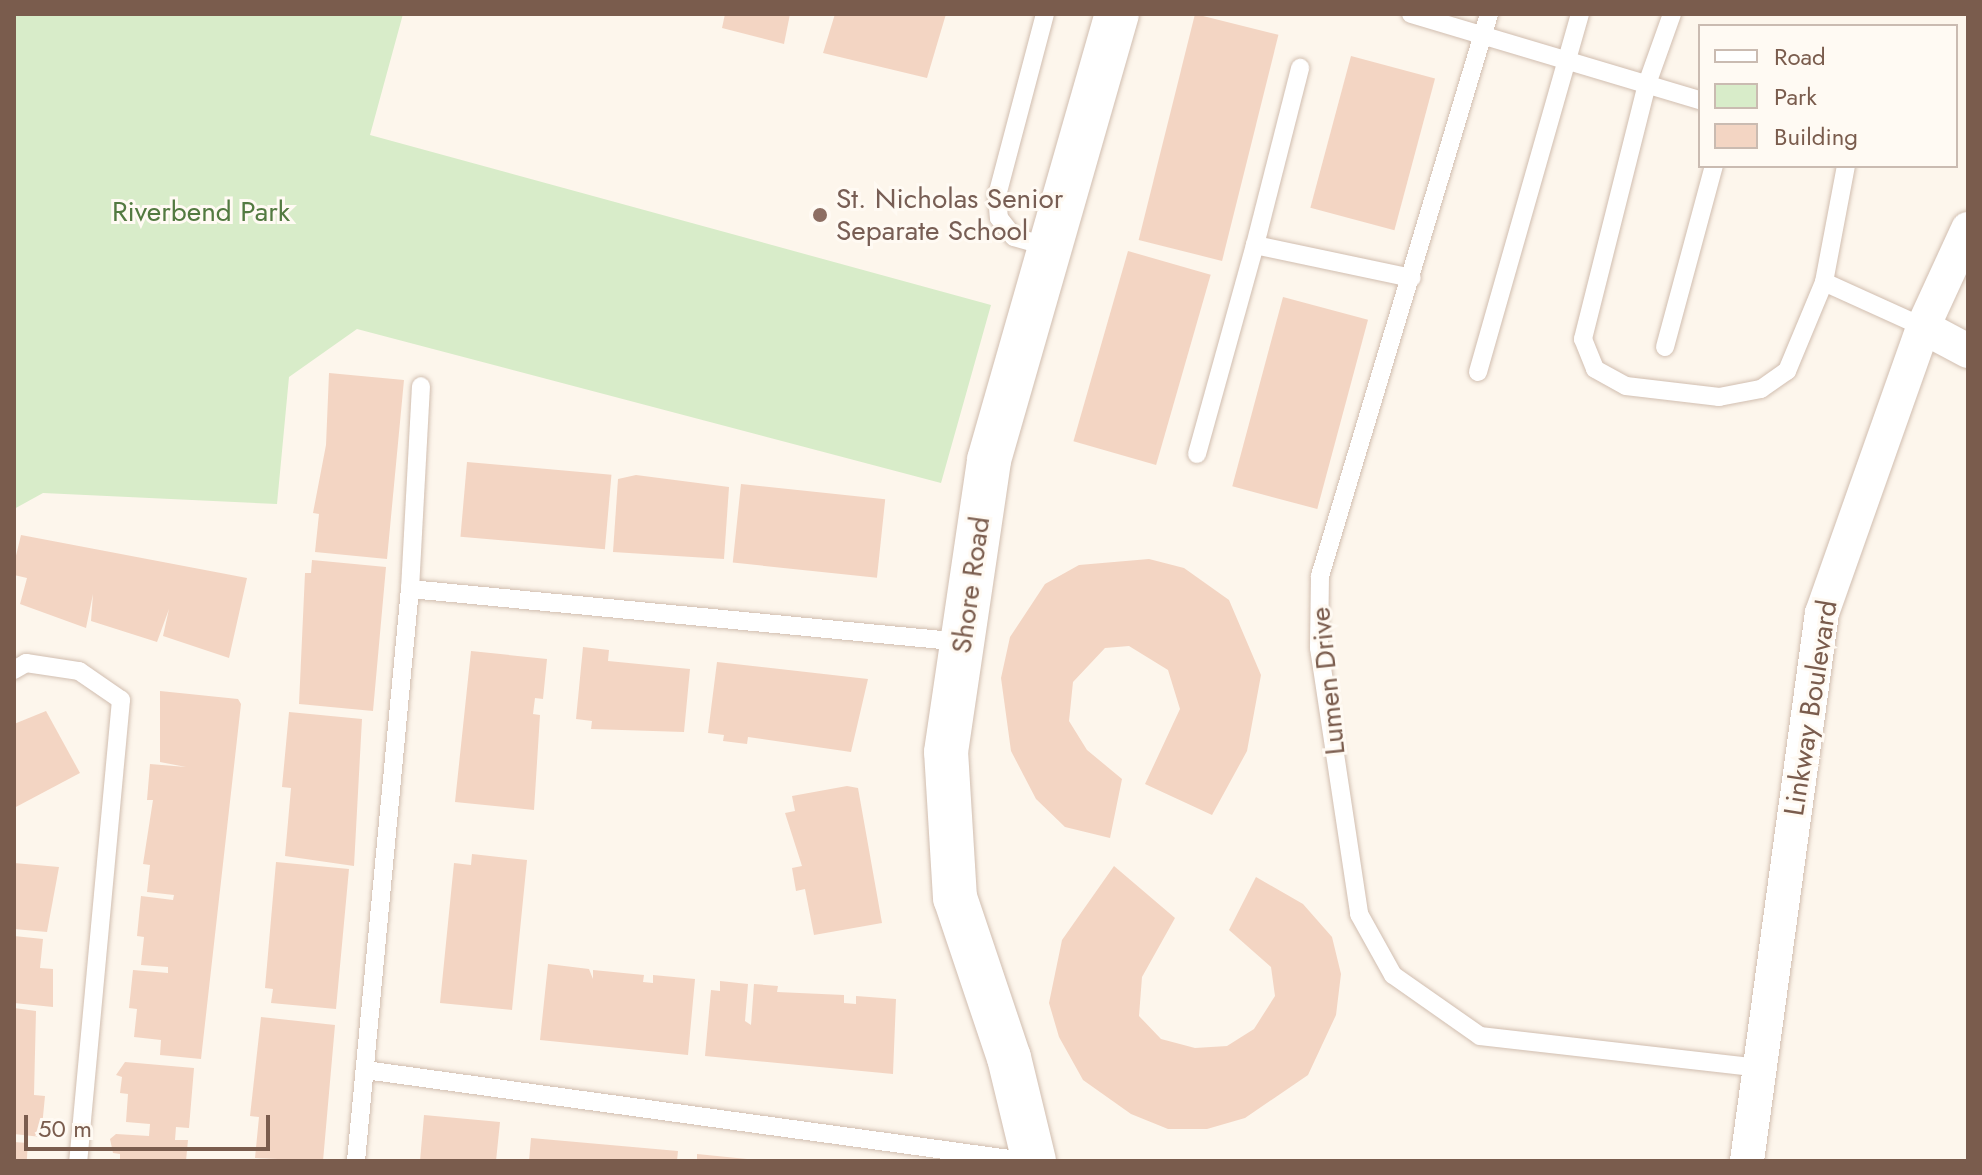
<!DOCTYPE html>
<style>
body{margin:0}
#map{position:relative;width:1982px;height:1175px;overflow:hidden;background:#fdf6ec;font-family:Jost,sans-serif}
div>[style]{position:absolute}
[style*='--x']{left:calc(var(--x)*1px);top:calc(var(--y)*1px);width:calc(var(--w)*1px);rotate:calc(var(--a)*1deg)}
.green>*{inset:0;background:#d8ecc9}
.building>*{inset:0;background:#f3d5c3;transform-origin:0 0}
.roads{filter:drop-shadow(0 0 2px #d1beb0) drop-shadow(0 0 2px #d1beb0)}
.service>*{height:18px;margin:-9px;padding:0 9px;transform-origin:9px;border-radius:9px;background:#fff}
.minor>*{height:34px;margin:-17px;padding:0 17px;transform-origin:17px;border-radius:17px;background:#fff}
.tertiary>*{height:44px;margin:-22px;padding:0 22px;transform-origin:22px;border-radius:22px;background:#fff}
.dots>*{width:22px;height:22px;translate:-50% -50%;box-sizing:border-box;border:4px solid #fffaf3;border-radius:50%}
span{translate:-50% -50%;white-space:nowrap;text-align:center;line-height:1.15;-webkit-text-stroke:6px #fffaf3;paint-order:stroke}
.education-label{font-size:28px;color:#785e54}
.left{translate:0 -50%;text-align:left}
.park-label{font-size:28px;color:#537a41}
.street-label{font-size:28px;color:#7a5c4d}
.frame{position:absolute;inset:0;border:16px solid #7a5c4d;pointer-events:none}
.legend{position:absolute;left:1698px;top:24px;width:260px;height:144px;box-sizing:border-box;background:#fffaf3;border:2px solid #cabbb1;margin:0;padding:10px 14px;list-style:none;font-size:24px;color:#7a5c4d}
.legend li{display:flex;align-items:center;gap:16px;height:40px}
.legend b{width:40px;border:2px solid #cabbb1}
.scale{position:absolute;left:24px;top:1115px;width:246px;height:36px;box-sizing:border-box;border:4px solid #7a5c4d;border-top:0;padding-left:10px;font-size:24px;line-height:28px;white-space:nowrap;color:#7a5c4d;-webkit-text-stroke:6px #fffaf3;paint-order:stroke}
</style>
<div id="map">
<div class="green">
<div style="clip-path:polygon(14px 14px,403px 14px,370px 135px,991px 305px,941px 483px,357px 329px,289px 377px,277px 504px,43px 493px,14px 509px)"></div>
</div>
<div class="building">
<div style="clip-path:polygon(725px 14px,790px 14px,784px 44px,722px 28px)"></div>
<div style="clip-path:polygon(835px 14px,946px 14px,927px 78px,823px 53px)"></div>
<div style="left:1195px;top:14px;width:86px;height:233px;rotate:14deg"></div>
<div style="left:1351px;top:56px;width:87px;height:157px;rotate:15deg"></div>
<div style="left:1128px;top:251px;width:86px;height:198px;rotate:16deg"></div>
<div style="left:1283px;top:297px;width:88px;height:196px;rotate:15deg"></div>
<div style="clip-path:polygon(329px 373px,404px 380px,387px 559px,315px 552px,319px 514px,313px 513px,326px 445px)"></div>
<div style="left:467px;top:462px;width:145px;height:75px;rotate:5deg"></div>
<div style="clip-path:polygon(636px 475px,729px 487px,724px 559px,613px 552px,618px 479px)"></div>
<div style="left:741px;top:484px;width:145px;height:79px;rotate:6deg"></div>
<div style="clip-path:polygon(21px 535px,247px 578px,229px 658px,163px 636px,169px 609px,157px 642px,91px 621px,93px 594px,86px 628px,20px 604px,27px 578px,14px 575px,14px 564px)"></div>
<div style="clip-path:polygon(1149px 559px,1184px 568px,1229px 600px,1261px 675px,1247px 751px,1212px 815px,1145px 784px,1180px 709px,1168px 670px,1129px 646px,1105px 648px,1073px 682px,1069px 721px,1087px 750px,1122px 779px,1110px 838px,1065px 827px,1036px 799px,1011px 751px,1001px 678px,1010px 637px,1045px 584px,1079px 565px)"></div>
<div style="clip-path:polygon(312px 560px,386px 567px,373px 711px,299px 704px,305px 573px,311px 573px)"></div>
<div style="clip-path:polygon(583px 647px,609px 650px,608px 661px,690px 669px,684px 732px,591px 729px,592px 721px,576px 719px)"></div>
<div style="clip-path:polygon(471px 651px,547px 659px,543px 699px,535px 698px,533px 714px,540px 715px,534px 810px,455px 802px)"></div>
<div style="clip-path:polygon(717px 662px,868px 679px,851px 752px,748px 737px,747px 744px,723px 741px,724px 735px,708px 733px)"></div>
<div style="clip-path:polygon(160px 691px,238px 699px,241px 704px,201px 1059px,160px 1055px,161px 1040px,134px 1037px,137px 1009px,129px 1008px,133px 970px,168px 973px,168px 967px,141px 965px,144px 937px,137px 936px,141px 896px,173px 900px,174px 895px,147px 892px,150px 865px,143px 864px,153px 800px,147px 800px,150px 764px,186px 767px,160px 762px)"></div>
<div style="clip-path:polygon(46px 711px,80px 773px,14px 808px,14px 724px)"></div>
<div style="clip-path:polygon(289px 712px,362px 719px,354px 866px,285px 856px,291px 788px,282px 787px)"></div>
<div style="clip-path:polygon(847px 786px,858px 788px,882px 923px,814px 935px,805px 889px,796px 891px,792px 868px,802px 866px,785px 813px,795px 811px,792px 796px)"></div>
<div style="clip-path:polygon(472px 854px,527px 860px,512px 1010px,440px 1003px,454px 863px,471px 865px)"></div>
<div style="clip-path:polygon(276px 862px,349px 869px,336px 1009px,271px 1003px,273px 989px,265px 988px)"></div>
<div style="clip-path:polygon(14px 863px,59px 867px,47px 932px,14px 929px)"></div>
<div style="clip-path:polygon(1114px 866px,1175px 918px,1142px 977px,1139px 1016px,1161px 1039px,1195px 1048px,1227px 1046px,1254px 1029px,1275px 996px,1271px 967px,1229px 930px,1256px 877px,1303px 904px,1332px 937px,1341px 974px,1336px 1015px,1308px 1075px,1245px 1118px,1207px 1129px,1168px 1129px,1131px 1114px,1083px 1080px,1059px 1037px,1049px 1003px,1062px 940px)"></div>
<div style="clip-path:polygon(14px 936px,43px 939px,40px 968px,53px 969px,53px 1007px,14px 1003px)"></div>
<div style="clip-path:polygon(548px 964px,589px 969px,593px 979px,593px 970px,644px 975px,643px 982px,653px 983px,653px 975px,695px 979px,688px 1055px,540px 1040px)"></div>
<div style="clip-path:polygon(720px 981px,748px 984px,745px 1021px,751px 1025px,754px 984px,778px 986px,777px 992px,844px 995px,844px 1003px,856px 1004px,856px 996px,896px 999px,893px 1074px,705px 1056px,711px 990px,720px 991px)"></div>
<div style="clip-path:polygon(14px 1008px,36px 1011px,34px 1095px,45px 1096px,41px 1137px,14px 1134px)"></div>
<div style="clip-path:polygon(261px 1017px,335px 1025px,323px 1161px,255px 1158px,259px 1117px,250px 1116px)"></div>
<div style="clip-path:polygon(125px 1062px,194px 1068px,189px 1128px,176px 1127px,175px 1140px,188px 1140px,186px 1161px,120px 1161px,120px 1154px,113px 1153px,110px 1139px,116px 1134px,149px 1136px,150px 1124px,126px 1122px,128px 1094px,120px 1093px,122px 1077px,116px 1075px)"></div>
<div style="clip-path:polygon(424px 1115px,500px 1122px,496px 1161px,420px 1161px)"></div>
<div style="clip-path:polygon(531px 1138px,678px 1151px,677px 1161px,529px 1161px)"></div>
<div style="left:14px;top:1142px;width:14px;height:19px;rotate:4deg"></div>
<div style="clip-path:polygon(697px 1154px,747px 1159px,747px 1161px,697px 1161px)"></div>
</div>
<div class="roads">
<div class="service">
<div style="--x:1045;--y:14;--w:188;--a:104.8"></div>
<div style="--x:997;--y:196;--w:22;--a:85"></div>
<div style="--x:999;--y:218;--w:24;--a:52"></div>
<div style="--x:1014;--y:237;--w:37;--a:16"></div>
<div style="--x:1411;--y:14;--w:302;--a:16.6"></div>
<div style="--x:1489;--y:14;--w:587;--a:106.74"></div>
<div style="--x:1320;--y:576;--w:72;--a:90.8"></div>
<div style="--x:1319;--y:648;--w:269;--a:81.4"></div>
<div style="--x:1359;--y:914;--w:70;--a:60.9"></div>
<div style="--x:1393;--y:975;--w:106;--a:35"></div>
<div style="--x:1480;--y:1036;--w:281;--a:6.5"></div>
<div style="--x:1672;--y:14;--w:74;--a:109.7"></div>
<div style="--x:1647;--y:84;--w:263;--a:104.1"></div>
<div style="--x:1583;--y:339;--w:32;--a:68"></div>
<div style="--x:1595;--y:369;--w:35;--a:29"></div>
<div style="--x:1626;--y:386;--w:94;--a:6.7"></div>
<div style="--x:1719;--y:397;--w:43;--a:-10.8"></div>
<div style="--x:1761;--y:389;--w:32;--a:-35"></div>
<div style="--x:1787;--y:371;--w:96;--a:-67.4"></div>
<div style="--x:1824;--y:282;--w:118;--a:-79.3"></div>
<div style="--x:1255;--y:245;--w:183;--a:-75.7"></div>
<div style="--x:1824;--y:282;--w:109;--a:24.4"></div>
<div style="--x:1665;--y:347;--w:188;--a:-74.9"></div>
<div style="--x:1478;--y:372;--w:372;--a:-74.1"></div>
<div style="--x:1197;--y:454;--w:217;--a:-74.5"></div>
<div style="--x:1255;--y:245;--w:160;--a:11.9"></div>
<div style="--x:410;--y:589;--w:555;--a:5.48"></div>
<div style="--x:14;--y:670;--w:14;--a:-30"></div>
<div style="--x:26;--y:663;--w:54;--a:8.6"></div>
<div style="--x:79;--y:671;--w:51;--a:34.6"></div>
<div style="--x:121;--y:700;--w:463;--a:95.3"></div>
<div style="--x:365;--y:1070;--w:665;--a:7.86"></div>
<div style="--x:356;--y:1161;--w:575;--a:-84.61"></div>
<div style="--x:410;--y:589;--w:203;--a:-86.9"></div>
</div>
<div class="minor">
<div style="--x:1923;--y:327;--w:51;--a:28.1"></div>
<div style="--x:1747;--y:1161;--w:553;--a:-82.21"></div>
<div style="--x:1822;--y:613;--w:303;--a:-70.5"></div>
<div style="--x:1923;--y:327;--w:108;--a:-65.3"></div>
</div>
<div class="tertiary">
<div style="--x:1034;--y:1161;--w:106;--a:-103.6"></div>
<div style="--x:1009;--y:1058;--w:169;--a:-108.6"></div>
<div style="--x:955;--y:898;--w:146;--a:-93.5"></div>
<div style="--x:946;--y:752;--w:295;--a:-81.6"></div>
<div style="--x:989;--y:460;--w:464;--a:-74"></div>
</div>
</div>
<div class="dots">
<div style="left:820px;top:215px;background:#8d6e63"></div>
</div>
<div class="education-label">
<span class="left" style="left:836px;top:215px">St. Nicholas Senior<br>Separate School</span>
</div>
<div class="park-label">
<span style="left:201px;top:212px">Riverbend Park</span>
</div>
<div class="street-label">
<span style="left:971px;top:585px;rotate:-82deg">Shore Road</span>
<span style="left:1328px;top:681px;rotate:-96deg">Lumen Drive</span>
<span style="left:1811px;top:708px;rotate:-81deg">Linkway Boulevard</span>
</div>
<div class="frame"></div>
<ul class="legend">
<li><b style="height:10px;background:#fff"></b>Road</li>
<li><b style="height:22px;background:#d8ecc9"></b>Park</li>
<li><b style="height:22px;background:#f3d5c3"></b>Building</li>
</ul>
<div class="scale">50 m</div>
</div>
